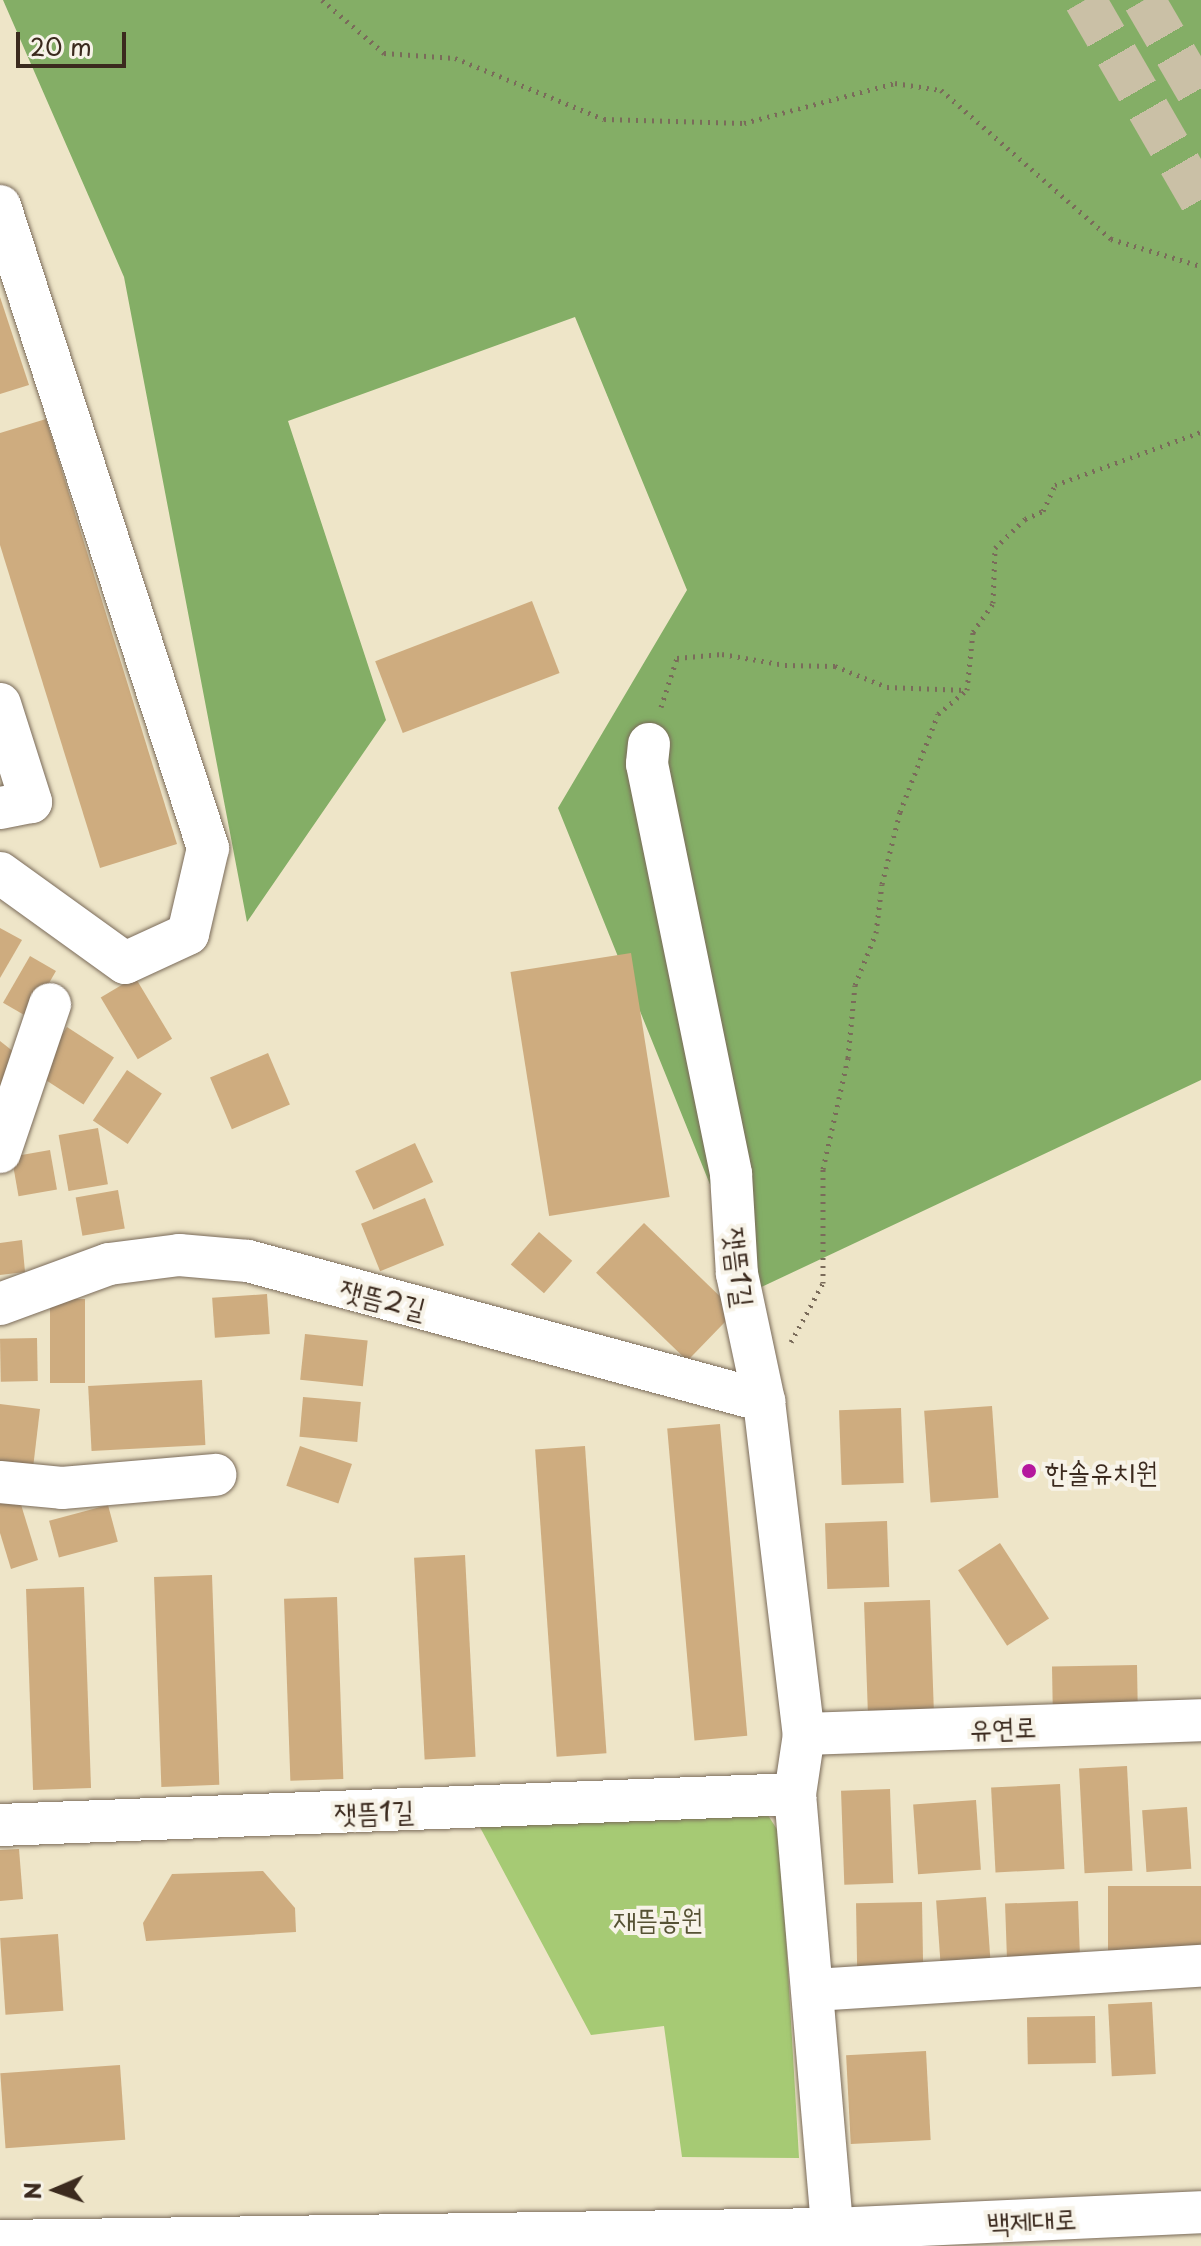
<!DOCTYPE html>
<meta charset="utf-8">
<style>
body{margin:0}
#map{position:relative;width:1201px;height:2246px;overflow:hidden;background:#eee5c8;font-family:"Playpen Sans","Poor Story",sans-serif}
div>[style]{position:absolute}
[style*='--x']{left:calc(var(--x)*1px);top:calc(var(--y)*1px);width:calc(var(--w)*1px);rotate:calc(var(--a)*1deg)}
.green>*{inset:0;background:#a6ca74}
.forest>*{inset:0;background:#84ae66}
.building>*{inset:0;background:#ceac7f;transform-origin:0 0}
.minor-tunnel>*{height:42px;margin-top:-21px;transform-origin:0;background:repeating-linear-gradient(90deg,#cac0a6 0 42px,transparent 0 63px)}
.path>*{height:5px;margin-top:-2.5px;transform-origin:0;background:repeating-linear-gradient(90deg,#7a6b5a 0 2px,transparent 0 8px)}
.roads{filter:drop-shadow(0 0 2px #7a6b5a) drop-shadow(0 0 2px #7a6b5a)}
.minor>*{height:42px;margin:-21px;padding:0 21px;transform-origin:21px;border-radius:21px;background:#fff}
.dots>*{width:22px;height:22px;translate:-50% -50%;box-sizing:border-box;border:4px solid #f7f3e8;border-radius:50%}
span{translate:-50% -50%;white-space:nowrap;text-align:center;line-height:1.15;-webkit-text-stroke:8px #f7f3e8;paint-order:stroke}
.street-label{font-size:28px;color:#3b2a1e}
.poi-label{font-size:28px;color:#3b2a1e}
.left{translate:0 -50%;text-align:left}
.park-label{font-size:28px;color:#565234}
.north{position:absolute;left:16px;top:2150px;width:80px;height:80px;-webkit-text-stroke:6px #f7f3e8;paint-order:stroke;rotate:268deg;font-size:22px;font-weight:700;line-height:32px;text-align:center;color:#3b2a1e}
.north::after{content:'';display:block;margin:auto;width:28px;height:36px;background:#3b2a1e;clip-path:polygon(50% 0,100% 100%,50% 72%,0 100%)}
.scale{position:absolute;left:16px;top:32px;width:110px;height:36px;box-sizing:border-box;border:4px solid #3b2a1e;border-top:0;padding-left:10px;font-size:24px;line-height:28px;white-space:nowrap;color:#3b2a1e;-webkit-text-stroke:6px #f7f3e8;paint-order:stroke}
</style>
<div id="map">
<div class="green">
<div style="clip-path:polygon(764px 1809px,780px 1834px,799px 2158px,682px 2157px,664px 2026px,591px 2035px,474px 1816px)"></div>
</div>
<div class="forest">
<div style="clip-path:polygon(3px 0,1201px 0,1201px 1080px,753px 1291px,558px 808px,687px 590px,575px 317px,288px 421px,386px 720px,247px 922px,124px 277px)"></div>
</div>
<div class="building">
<div style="clip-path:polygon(0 297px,29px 385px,0 394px)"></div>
<div style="clip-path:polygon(46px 419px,177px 844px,100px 868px,0 545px,0 433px)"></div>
<div style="left:532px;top:601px;width:77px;height:168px;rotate:69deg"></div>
<div style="clip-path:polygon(0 928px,22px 940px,0 978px)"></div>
<div style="left:631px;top:953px;width:247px;height:122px;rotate:81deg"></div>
<div style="left:30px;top:956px;width:30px;height:54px;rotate:30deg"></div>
<div style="left:135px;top:977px;width:72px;height:40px;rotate:59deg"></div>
<div style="left:67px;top:1027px;width:56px;height:56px;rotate:33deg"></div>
<div style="clip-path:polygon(0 1041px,24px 1060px,0 1089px)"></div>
<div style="left:268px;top:1053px;width:56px;height:63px;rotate:67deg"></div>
<div style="left:127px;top:1070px;width:42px;height:61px;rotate:34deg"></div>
<div style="left:98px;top:1128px;width:57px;height:40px;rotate:80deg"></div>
<div style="left:415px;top:1143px;width:43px;height:66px;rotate:65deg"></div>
<div style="left:50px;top:1150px;width:40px;height:39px;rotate:80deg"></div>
<div style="left:118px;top:1190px;width:39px;height:43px;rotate:80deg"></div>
<div style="left:425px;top:1198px;width:51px;height:69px;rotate:68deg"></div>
<div style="left:644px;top:1223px;width:127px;height:69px;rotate:44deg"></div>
<div style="left:539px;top:1232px;width:44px;height:43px;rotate:41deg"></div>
<div style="clip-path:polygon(22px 1240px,25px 1272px,0 1275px,0 1243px)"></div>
<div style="left:267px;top:1294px;width:40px;height:55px;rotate:86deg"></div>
<div style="left:50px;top:1299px;width:35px;height:84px"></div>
<div style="left:305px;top:1334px;width:63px;height:46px;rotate:6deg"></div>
<div style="left:37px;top:1338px;width:43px;height:37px;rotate:89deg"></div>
<div style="left:202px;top:1380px;width:65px;height:114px;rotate:87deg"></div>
<div style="left:303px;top:1397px;width:58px;height:40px;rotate:5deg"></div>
<div style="clip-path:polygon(0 1404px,40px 1409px,33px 1468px,0 1464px)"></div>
<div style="left:992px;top:1406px;width:92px;height:68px;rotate:86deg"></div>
<div style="left:901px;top:1408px;width:75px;height:62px;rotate:88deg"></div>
<div style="left:720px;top:1424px;width:313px;height:53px;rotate:85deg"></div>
<div style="left:300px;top:1446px;width:55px;height:42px;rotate:19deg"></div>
<div style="left:585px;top:1446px;width:308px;height:50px;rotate:86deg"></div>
<div style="clip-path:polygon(15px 1485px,38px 1560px,11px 1569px,0 1533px,0 1490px)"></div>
<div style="left:108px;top:1505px;width:38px;height:61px;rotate:75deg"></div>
<div style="left:887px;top:1521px;width:66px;height:62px;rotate:88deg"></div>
<div style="left:1000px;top:1543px;width:90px;height:50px;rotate:57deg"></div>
<div style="left:465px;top:1555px;width:202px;height:51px;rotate:87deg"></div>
<div style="left:212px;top:1575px;width:210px;height:58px;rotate:88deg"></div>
<div style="left:84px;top:1587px;width:201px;height:58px;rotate:88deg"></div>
<div style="left:337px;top:1597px;width:182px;height:53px;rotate:88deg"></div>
<div style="left:930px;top:1600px;width:119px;height:66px;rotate:88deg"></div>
<div style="left:1137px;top:1665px;width:52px;height:85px;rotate:89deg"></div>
<div style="left:1127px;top:1766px;width:105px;height:48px;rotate:87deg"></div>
<div style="left:1060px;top:1784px;width:85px;height:69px;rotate:87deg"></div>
<div style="left:890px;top:1789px;width:94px;height:49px;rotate:88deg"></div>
<div style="left:976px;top:1800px;width:70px;height:63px;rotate:86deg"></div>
<div style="left:1187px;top:1807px;width:62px;height:45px;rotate:86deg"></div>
<div style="clip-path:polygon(19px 1849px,23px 1899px,0 1901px,0 1850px)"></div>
<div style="clip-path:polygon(263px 1871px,295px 1908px,296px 1932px,146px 1941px,143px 1923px,172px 1874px)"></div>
<div style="left:1201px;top:1886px;width:67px;height:93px;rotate:90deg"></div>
<div style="left:986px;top:1897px;width:73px;height:50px;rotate:86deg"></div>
<div style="left:1078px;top:1901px;width:63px;height:73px;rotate:88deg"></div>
<div style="left:922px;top:1902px;width:70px;height:66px;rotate:89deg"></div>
<div style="left:58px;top:1934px;width:77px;height:58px;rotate:86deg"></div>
<div style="left:1152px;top:2002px;width:72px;height:44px;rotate:87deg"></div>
<div style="left:1095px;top:2016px;width:47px;height:68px;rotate:89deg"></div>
<div style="left:926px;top:2051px;width:89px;height:80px;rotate:87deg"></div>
<div style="left:120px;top:2065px;width:75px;height:120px;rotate:86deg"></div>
</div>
<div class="minor-tunnel">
<div style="--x:1085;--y:0;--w:232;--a:60"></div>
<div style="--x:1144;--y:0;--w:113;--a:59.8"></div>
</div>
<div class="path">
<div style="--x:322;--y:0;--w:82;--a:40.5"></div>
<div style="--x:384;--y:53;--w:71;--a:4"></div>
<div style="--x:455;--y:58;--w:161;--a:22.3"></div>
<div style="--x:604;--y:119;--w:140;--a:1.6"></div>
<div style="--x:744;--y:123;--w:156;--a:-14.8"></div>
<div style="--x:895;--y:83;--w:47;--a:8.7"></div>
<div style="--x:941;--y:90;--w:226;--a:41.2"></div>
<div style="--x:1111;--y:239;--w:94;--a:16.7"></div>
<div style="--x:967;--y:690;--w:58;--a:-84.1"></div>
<div style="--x:973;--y:632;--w:35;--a:-55"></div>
<div style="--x:993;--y:603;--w:55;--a:-87.9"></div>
<div style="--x:995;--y:548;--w:42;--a:-44"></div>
<div style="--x:1025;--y:519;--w:20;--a:-24"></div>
<div style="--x:1043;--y:511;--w:29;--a:-65"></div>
<div style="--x:1055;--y:485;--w:155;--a:-20"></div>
<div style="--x:661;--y:707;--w:52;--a:-71.9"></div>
<div style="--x:677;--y:658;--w:45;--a:-5.1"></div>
<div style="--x:722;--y:654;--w:64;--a:9.9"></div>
<div style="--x:785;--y:665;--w:50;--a:1.1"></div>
<div style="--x:835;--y:666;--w:56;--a:22"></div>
<div style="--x:887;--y:687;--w:79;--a:2.2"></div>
<div style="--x:791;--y:1342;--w:67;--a:-61.5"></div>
<div style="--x:823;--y:1283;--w:114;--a:-90"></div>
<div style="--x:823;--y:1169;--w:114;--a:-77.3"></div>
<div style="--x:848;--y:1058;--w:73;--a:-84.5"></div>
<div style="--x:855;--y:985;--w:56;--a:-68"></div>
<div style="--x:876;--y:933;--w:49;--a:-83"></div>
<div style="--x:882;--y:884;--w:74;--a:-76"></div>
<div style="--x:900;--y:812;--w:105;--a:-68.8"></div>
<div style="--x:938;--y:714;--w:38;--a:-40"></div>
</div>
<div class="roads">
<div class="minor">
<div style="--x:0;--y:206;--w:675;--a:72.05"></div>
<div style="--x:208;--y:848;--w:88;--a:103.1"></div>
<div style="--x:188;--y:934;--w:69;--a:155.3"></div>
<div style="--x:125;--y:963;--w:154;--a:-144.2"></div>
<div style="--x:0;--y:704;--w:103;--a:72.4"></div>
<div style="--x:31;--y:802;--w:32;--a:169"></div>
<div style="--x:649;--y:744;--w:20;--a:96"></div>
<div style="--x:647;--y:764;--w:419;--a:78.4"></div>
<div style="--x:731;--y:1174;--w:100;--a:86.6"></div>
<div style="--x:737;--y:1274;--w:130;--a:78"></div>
<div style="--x:764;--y:1401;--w:335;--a:83.2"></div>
<div style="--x:804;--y:1734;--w:61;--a:98.5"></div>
<div style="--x:795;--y:1794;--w:437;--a:85.1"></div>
<div style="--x:0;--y:1152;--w:156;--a:-71.3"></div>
<div style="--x:0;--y:1304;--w:116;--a:-20.2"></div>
<div style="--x:109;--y:1264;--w:71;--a:-7.3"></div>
<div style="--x:179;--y:1255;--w:69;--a:5"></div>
<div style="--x:248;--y:1261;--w:535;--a:15.18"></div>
<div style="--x:0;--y:1482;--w:62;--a:5.5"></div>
<div style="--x:62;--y:1488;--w:154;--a:-4.9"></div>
<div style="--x:804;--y:1734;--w:397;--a:-2"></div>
<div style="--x:0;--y:1825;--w:796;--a:-2.23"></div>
<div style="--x:815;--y:1990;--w:387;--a:-3.6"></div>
<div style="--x:0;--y:2241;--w:832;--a:-0.83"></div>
<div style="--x:832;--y:2229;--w:369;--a:-2.6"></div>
</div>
</div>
<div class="dots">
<div style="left:1029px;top:1471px;background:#b5179e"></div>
</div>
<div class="street-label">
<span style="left:740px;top:1267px;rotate:83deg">잿뜸1길</span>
<span style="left:383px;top:1298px;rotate:14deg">잿뜸2길</span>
<span style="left:1003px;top:1727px;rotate:-2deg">유연로</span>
<span style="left:374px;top:1811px;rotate:-2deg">잿뜸1길</span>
<span style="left:1032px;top:2220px;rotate:-3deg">백제대로</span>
</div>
<div class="poi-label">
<span class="left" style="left:1045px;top:1471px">한솔유치원</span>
</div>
<div class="park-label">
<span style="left:658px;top:1918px">재뜸공원</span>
</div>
<div class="north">N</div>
<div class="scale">20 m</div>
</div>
